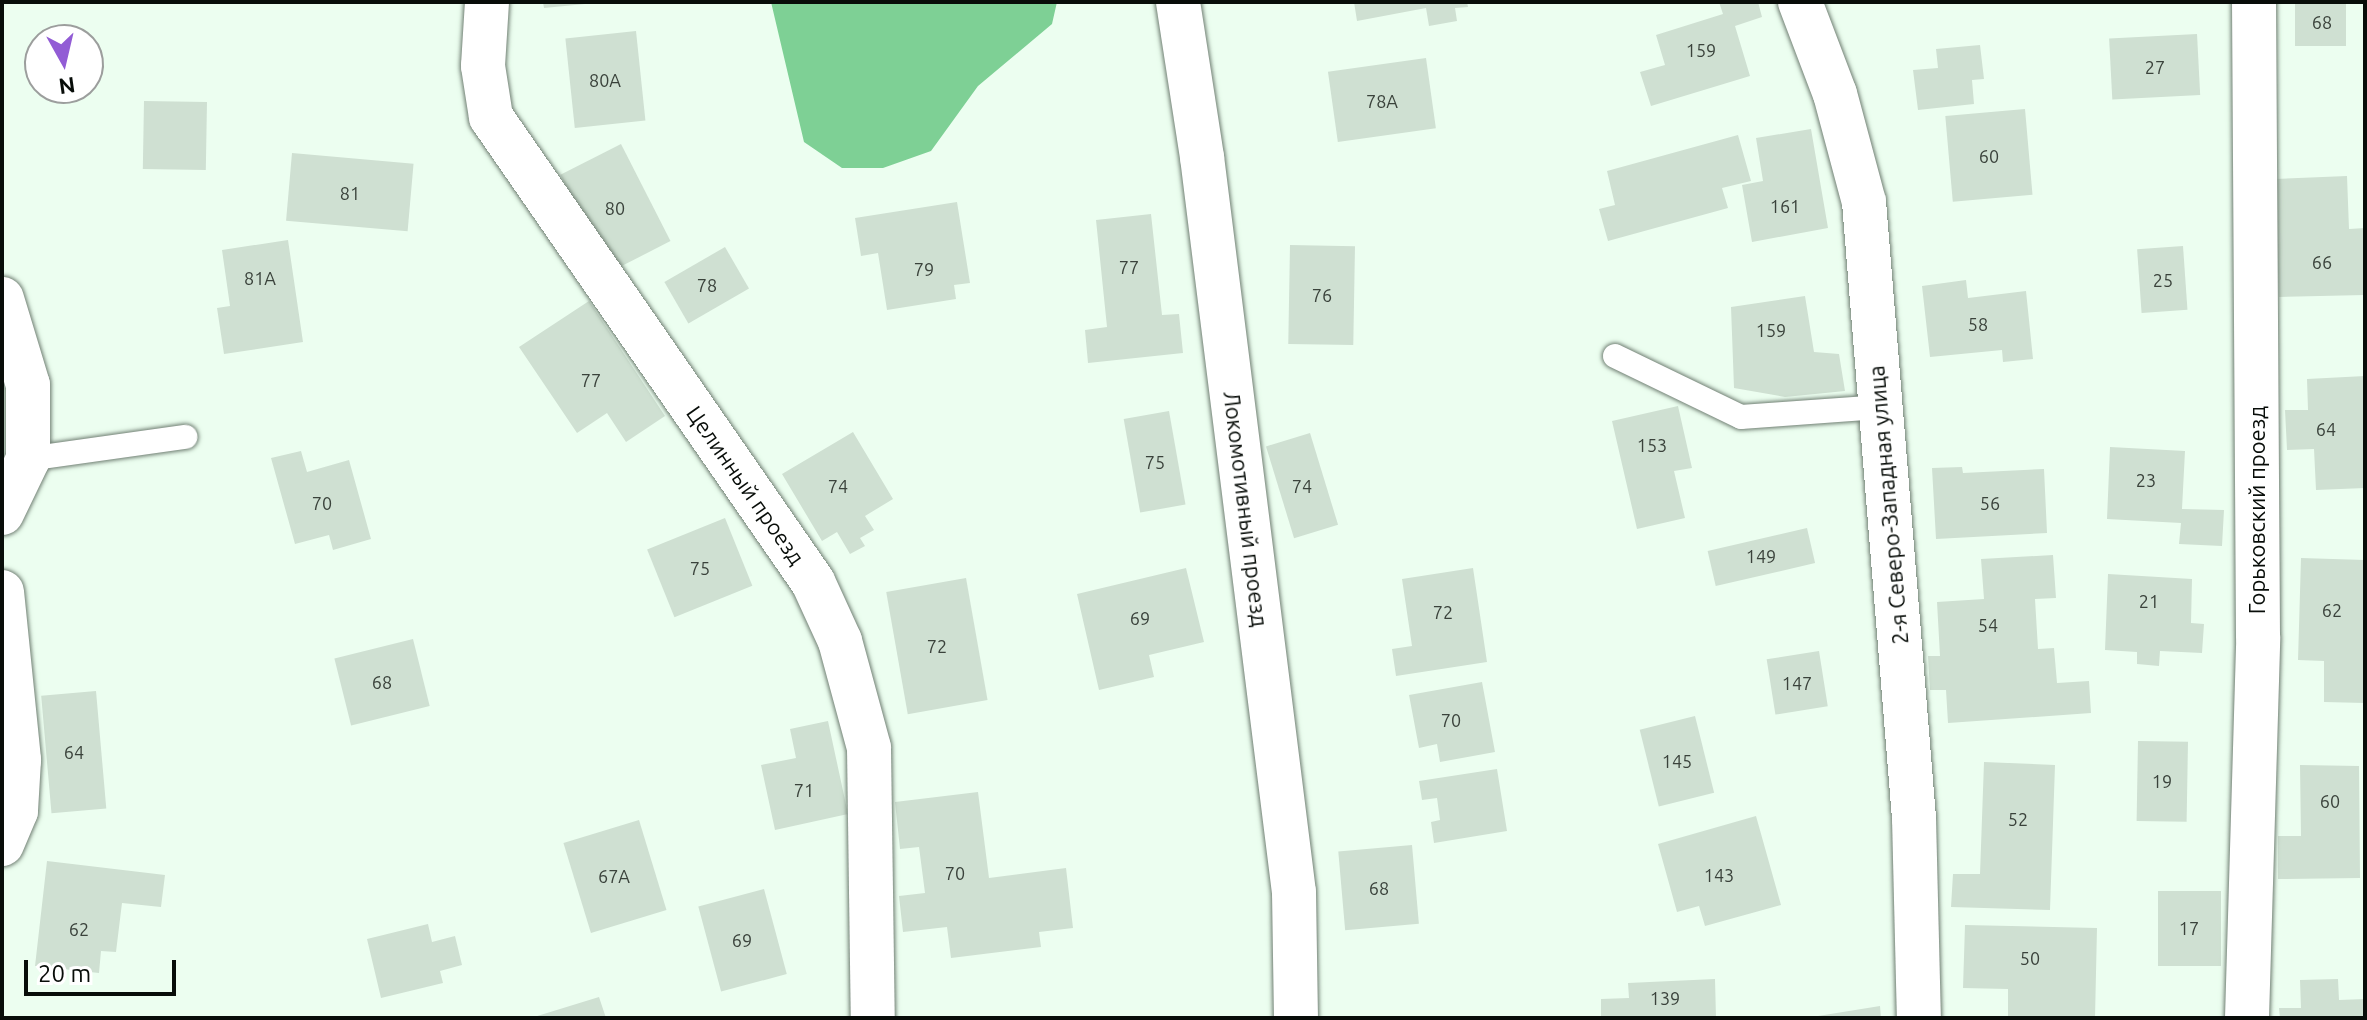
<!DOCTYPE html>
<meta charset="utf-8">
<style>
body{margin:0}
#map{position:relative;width:2367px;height:1020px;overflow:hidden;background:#ecfef0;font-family:Ubuntu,sans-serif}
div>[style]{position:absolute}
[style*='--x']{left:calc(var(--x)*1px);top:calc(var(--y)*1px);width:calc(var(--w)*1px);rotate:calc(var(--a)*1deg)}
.forest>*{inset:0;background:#7ed095}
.building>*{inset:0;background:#cfe0d2;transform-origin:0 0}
.roads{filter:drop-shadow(0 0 2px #718074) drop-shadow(0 0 2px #718074)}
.service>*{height:24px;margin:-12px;padding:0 12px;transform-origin:12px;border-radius:12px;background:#fff}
.minor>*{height:44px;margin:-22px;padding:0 22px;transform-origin:22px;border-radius:22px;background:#fff}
span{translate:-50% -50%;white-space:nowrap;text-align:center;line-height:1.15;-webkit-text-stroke:7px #fff;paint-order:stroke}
.number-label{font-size:18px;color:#3a423b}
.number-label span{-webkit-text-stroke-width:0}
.street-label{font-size:22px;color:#080d09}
.frame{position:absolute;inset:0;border:4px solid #080d09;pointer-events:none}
.north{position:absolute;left:24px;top:24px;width:80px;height:80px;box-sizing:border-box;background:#fff;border:2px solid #9c9e9d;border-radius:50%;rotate:172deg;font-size:22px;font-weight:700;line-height:32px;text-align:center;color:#080d09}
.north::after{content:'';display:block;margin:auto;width:28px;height:36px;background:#925cd5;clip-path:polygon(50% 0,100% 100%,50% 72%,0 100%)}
.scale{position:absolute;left:24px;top:960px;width:152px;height:36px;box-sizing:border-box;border:4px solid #080d09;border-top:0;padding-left:10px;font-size:24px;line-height:28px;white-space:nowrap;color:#080d09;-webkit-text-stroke:6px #fff;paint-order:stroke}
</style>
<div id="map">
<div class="forest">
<div style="clip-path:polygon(771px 2px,1057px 2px,1052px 24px,978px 86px,931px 151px,883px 168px,842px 168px,804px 142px)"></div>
</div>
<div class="building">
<div style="clip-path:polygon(543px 2px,585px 2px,585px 4px,544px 8px)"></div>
<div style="clip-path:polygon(1354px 2px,1467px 2px,1468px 7px,1455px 8px,1457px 21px,1429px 26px,1426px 8px,1357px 21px)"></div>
<div style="clip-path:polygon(1719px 2px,1758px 2px,1762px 17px,1735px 26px,1750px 76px,1651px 106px,1640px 72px,1665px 65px,1656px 35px,1723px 14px)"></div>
<div style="left:2295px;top:2px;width:51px;height:44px"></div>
<div style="left:636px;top:31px;width:90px;height:71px;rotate:84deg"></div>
<div style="left:2197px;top:34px;width:61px;height:88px;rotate:87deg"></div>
<div style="clip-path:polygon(1980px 45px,1984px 79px,1972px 80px,1974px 104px,1918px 110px,1913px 70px,1938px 68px,1936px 49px)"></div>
<div style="left:1426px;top:58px;width:71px;height:99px;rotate:82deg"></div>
<div style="left:144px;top:101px;width:63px;height:68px;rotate:1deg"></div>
<div style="left:2025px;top:109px;width:86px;height:80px;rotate:85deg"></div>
<div style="clip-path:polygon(1811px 129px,1828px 228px,1752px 242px,1742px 185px,1763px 181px,1756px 138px)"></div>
<div style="clip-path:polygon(1738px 135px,1751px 181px,1722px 188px,1728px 208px,1608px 241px,1599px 209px,1615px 205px,1607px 171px)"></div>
<div style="left:621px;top:144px;width:109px;height:68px;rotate:63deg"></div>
<div style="left:292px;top:153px;width:122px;height:68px;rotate:5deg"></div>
<div style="clip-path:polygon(2347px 176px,2349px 229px,2365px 228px,2365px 295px,2279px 297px,2275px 179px)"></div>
<div style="clip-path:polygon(957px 202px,970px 283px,954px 285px,956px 299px,887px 310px,878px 253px,861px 256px,855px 218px)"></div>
<div style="clip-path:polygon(1151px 214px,1162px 315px,1179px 314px,1183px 353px,1088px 363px,1085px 330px,1107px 327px,1096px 220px)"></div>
<div style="clip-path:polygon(288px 240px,303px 342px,224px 354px,217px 308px,230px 306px,222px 250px)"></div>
<div style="left:1290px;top:245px;width:65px;height:99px;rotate:1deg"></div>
<div style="left:2183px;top:246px;width:64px;height:46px;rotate:86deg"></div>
<div style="left:725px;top:247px;width:48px;height:70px;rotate:60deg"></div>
<div style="clip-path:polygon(1966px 280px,1968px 298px,2026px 291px,2033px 359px,2003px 362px,2002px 350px,1930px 357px,1922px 286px)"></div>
<div style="clip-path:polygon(1805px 296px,1814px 352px,1839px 354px,1845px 391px,1785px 397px,1734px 388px,1731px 307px)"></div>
<div style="clip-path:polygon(589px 301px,665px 416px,626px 442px,607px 413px,577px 433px,519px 347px)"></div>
<div style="clip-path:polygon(2365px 376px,2365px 488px,2316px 490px,2314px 449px,2287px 450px,2285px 410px,2308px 410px,2307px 379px)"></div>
<div style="clip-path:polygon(1678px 406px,1692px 468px,1674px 471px,1685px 518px,1637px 529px,1612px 421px)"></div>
<div style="left:1169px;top:411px;width:95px;height:46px;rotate:80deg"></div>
<div style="clip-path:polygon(853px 432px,893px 499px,865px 516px,874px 530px,860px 538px,865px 546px,850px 554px,837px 532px,822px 541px,782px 474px)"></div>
<div style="left:1310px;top:433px;width:96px;height:46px;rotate:73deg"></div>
<div style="clip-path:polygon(2110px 447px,2185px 451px,2182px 509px,2224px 510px,2222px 546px,2179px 544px,2181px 523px,2107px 519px)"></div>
<div style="clip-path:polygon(301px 451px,307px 472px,349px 460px,371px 539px,333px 550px,329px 535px,295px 544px,271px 458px)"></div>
<div style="clip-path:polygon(1962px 467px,1963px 473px,2044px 469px,2047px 533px,1936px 539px,1932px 468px)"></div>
<div style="left:725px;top:518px;width:73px;height:84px;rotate:68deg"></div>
<div style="left:1807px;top:528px;width:36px;height:102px;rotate:77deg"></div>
<div style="clip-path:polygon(2053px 555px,2056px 598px,2035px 599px,2038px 649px,2054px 648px,2057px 683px,2089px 681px,2091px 713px,1948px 723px,1946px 690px,1930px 690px,1928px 656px,1940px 656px,1937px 602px,1984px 599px,1981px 559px)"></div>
<div style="clip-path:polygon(2301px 558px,2365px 560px,2365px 703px,2324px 702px,2324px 661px,2298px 660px)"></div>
<div style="clip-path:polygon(1186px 568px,1204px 642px,1149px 655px,1154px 677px,1099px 690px,1077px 594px)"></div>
<div style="clip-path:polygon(1473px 568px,1487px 662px,1396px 676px,1392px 649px,1412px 646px,1402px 579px)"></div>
<div style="clip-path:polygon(2108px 574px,2192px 579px,2191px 623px,2204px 624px,2202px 653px,2160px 651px,2159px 666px,2137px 664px,2137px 652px,2105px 650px)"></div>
<div style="left:966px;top:578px;width:124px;height:81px;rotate:80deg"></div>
<div style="left:413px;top:639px;width:69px;height:81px;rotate:76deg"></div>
<div style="left:1819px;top:651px;width:56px;height:53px;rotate:81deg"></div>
<div style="clip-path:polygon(1482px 682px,1495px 752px,1440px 762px,1437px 744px,1419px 748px,1409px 695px)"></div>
<div style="left:96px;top:691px;width:118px;height:55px;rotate:85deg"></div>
<div style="left:1695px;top:716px;width:79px;height:57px;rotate:76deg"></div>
<div style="clip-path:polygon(828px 721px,848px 814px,775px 830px,761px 765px,796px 758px,790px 729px)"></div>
<div style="left:2138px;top:741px;width:50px;height:80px;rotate:1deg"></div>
<div style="clip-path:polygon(1984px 762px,2055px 765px,2050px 910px,1951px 907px,1953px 874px,1980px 874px)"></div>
<div style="clip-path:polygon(2300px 765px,2359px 766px,2360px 878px,2278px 879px,2278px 836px,2301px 836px)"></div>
<div style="clip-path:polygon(1497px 769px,1507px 831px,1434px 843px,1431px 822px,1440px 820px,1437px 798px,1422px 800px,1419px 781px)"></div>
<div style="clip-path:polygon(978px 792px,989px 878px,1066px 868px,1073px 928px,1039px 932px,1041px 947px,951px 958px,947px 927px,903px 932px,899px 896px,925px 893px,919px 847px,900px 849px,895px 802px)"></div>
<div style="clip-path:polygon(1756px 816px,1781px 905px,1705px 926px,1699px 906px,1677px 912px,1658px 844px)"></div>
<div style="left:639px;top:820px;width:94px;height:79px;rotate:73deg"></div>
<div style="left:1412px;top:845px;width:79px;height:74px;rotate:85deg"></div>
<div style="clip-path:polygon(47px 861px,165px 875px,161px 907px,122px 903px,116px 952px,101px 951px,99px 973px,35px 966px)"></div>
<div style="left:764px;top:889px;width:88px;height:68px;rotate:75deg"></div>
<div style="left:2158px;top:891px;width:63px;height:75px"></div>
<div style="clip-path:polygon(428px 924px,432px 942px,455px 936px,462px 965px,440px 971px,443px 983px,381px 998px,367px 939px)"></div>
<div style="clip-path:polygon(1965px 925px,2097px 928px,2095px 1018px,2008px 1018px,2008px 989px,1963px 988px)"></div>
<div style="clip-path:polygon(1715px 979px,1716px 1018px,1601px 1018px,1601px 999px,1629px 998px,1628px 983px)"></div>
<div style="clip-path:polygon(2338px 979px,2339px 1000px,2365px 999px,2365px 1018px,2280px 1018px,2279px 1008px,2301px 1008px,2300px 980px)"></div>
<div style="clip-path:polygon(599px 997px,606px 1018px,535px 1018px,534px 1017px)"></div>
<div style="clip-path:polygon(1880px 1006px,1881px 1018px,1818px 1018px,1818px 1016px)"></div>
</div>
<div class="roads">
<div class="service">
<div style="--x:1615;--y:356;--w:140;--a:25.8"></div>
<div style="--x:1741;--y:417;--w:138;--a:-4.1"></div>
<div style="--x:28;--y:459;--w:159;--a:-8"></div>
</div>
<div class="minor">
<div style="--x:487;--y:2;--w:64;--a:93.6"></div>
<div style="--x:483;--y:66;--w:52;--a:81.1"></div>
<div style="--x:491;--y:117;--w:566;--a:55.3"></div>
<div style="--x:813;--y:582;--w:65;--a:65.4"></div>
<div style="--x:840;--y:641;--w:111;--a:74.8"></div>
<div style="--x:869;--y:748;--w:270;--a:89.2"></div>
<div style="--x:1178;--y:2;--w:157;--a:81.2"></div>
<div style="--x:1202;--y:157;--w:741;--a:82.87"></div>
<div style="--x:1294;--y:892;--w:126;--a:89.1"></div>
<div style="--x:1800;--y:2;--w:98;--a:69.2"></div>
<div style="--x:1835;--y:94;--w:112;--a:75"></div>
<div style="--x:1864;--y:202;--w:618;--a:85.36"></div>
<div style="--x:1914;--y:818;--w:200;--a:88.6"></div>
<div style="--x:2;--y:299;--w:90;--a:73.2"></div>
<div style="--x:28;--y:385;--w:74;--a:90"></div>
<div style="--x:28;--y:459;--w:60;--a:115.7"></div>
<div style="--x:2;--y:592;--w:169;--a:84.2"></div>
<div style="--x:19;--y:760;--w:51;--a:93.4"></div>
<div style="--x:16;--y:811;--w:36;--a:113"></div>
<div style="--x:2247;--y:1018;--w:381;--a:-88.3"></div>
<div style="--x:2258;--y:637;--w:635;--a:-90.36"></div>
</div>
</div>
<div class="number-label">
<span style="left:2322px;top:22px">68</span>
<span style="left:1701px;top:50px">159</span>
<span style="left:2155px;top:67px">27</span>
<span style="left:605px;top:80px">80А</span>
<span style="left:1382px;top:101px">78А</span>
<span style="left:1989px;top:156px">60</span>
<span style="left:350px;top:193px">81</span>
<span style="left:1785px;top:206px">161</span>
<span style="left:615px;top:208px">80</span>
<span style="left:2322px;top:262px">66</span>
<span style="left:1129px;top:267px">77</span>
<span style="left:924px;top:269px">79</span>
<span style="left:260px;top:278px">81А</span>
<span style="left:2163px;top:280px">25</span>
<span style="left:707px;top:285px">78</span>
<span style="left:1322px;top:295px">76</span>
<span style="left:1978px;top:324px">58</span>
<span style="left:1771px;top:330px">159</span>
<span style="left:591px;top:380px">77</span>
<span style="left:2326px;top:429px">64</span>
<span style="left:1652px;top:445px">153</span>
<span style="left:1155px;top:462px">75</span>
<span style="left:2146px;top:480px">23</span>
<span style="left:838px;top:486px">74</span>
<span style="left:1302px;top:486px">74</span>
<span style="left:322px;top:503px">70</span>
<span style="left:1990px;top:503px">56</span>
<span style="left:1761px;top:556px">149</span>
<span style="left:700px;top:568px">75</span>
<span style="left:2149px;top:601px">21</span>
<span style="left:2332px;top:610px">62</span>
<span style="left:1443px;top:612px">72</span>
<span style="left:1140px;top:618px">69</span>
<span style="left:1988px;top:625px">54</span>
<span style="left:937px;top:646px">72</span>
<span style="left:382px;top:682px">68</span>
<span style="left:1797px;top:683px">147</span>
<span style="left:1451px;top:720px">70</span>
<span style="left:74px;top:752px">64</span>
<span style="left:1677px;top:761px">145</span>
<span style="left:2162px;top:781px">19</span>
<span style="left:804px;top:790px">71</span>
<span style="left:2330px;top:801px">60</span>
<span style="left:2018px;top:819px">52</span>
<span style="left:955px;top:873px">70</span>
<span style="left:1719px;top:875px">143</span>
<span style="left:614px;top:876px">67А</span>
<span style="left:1379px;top:888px">68</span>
<span style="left:2189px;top:928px">17</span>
<span style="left:79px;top:929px">62</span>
<span style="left:742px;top:940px">69</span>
<span style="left:2030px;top:958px">50</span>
<span style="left:1665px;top:998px">139</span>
</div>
<div class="street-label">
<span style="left:746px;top:485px;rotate:55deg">Целинный проезд</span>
<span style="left:1888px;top:505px;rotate:-95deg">2-я Северо-Западная улица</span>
<span style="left:1246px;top:509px;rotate:83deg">Локомотивный проезд</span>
<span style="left:2257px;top:510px;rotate:-90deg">Горьковский проезд</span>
</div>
<div class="frame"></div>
<div class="north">N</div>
<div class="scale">20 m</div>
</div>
